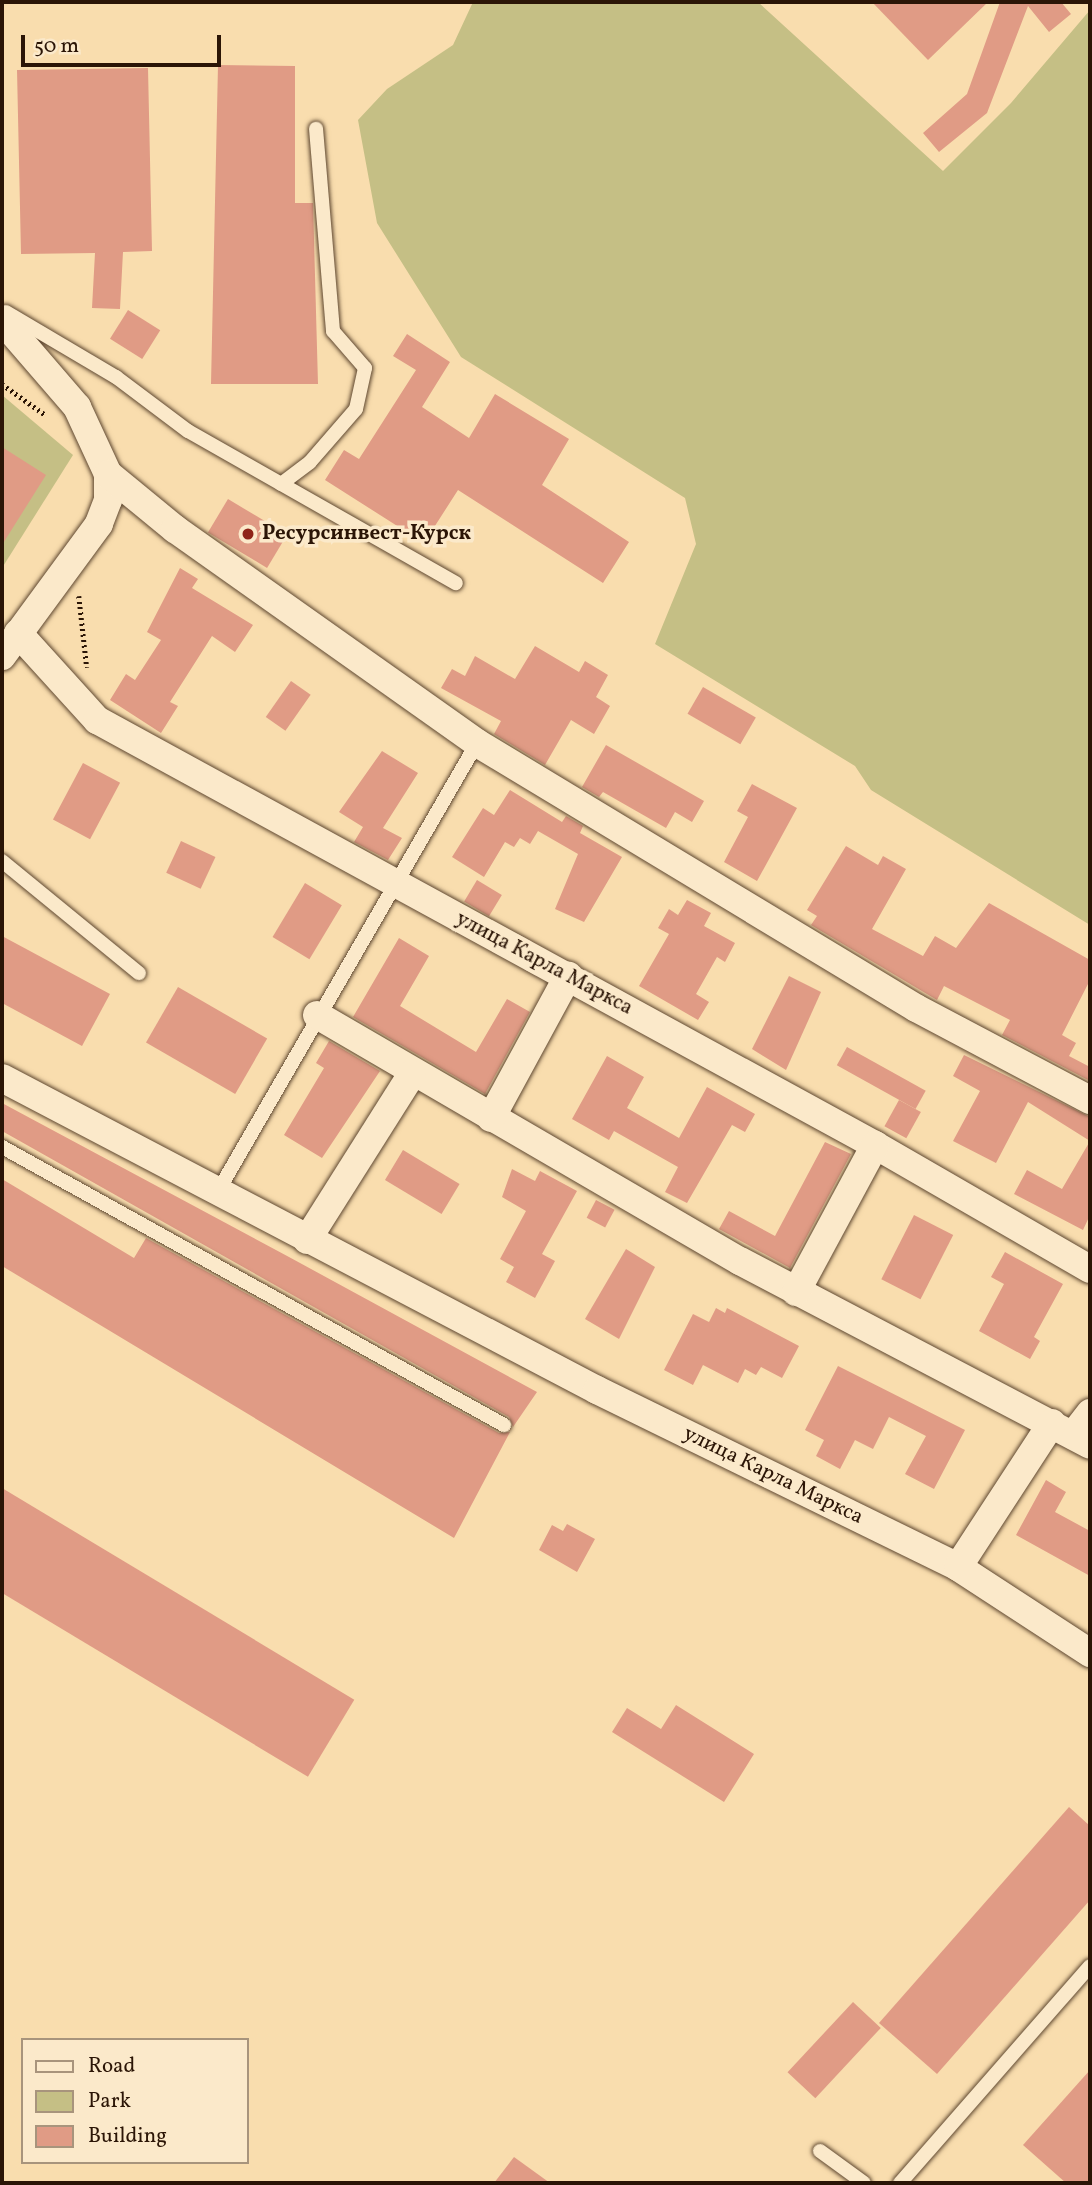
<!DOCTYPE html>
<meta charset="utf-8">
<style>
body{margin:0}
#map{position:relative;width:1092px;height:2185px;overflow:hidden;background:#f9ddae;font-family:Vollkorn,serif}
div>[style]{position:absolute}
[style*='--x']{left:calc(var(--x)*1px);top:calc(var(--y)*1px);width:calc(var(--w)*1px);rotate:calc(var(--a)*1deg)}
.green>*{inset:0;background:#c5bf85}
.building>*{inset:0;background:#e09b85;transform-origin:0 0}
.path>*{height:4.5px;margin-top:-2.25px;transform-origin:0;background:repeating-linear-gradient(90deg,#2b1506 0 2px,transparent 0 5.5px)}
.roads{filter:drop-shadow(0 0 2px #5e4730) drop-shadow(0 0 2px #5e4730)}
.service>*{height:14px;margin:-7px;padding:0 7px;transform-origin:7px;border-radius:7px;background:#fbe9ca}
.minor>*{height:28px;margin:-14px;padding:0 14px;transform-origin:14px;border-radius:14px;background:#fbe9ca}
.dots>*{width:19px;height:19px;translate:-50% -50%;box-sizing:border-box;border:4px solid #fbe9ca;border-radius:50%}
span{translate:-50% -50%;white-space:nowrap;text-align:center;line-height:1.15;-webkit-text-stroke:7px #fbe9ca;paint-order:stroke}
.poi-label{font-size:21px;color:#2b1506;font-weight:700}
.left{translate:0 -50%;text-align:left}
.street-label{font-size:21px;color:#2b1506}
.frame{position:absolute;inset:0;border:4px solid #2b1506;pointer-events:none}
.legend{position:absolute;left:21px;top:2038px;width:228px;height:126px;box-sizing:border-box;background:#fbe9ca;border:2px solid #a8947c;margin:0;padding:9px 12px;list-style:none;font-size:21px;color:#2b1506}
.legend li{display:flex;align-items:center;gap:14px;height:35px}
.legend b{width:35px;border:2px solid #a8947c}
.scale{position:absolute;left:21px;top:35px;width:200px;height:32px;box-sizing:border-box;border:4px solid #2b1506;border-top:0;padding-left:9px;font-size:21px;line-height:24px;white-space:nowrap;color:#2b1506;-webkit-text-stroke:5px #fbe9ca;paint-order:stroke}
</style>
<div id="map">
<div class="green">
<div style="clip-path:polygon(473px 2px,758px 2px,943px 171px,1011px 103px,1090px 10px,1090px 925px,871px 790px,855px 766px,655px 644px,696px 544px,685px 498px,461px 357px,377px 223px,358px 120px,387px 89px,453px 45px)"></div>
<div style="clip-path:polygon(2px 395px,73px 455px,2px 568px)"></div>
</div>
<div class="building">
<div style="clip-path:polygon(872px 2px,988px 2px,928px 60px)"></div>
<div style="clip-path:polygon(1000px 2px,1061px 2px,1071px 14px,1049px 32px,1028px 6px,987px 113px,939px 152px,923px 133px,967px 94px)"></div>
<div style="clip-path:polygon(218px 65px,295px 66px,295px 203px,313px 203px,318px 384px,211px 384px)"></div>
<div style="clip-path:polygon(148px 68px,152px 251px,123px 252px,120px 309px,92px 308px,95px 253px,21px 254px,17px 70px)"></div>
<div style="left:128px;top:310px;width:38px;height:34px;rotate:32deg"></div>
<div style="clip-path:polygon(407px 334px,450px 362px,422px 407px,469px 438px,495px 394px,569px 439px,542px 485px,629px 542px,603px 583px,458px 490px,424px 543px,325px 480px,344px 450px,359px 459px,416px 370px,393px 356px)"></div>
<div style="clip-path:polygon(2px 447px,46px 475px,2px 545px)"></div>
<div style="left:228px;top:499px;width:69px;height:39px;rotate:31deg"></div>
<div style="clip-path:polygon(180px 568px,198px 579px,192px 588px,253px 625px,235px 652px,212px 636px,170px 702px,178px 706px,161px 733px,110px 700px,126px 674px,135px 680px,161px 640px,147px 632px)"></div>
<div style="clip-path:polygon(535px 646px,579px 672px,585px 661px,608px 675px,596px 697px,610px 706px,594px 734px,571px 720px,545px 765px,494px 734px,501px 721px,441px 688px,452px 669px,465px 676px,475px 656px,515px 679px)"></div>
<div style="left:291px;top:681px;width:24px;height:44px;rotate:35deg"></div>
<div style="left:703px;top:687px;width:61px;height:31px;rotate:30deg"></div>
<div style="clip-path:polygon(606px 745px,704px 801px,692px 822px,675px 812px,666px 828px,603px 792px,599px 797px,582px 787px)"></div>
<div style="clip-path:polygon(382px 751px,418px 773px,383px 828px,402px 838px,388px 860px,354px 842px,363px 827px,339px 812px)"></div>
<div style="left:83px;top:763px;width:42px;height:64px;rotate:28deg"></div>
<div style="clip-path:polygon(752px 784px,797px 808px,757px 881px,724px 862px,748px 817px,737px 811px)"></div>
<div style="clip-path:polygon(510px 790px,562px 822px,566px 816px,583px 826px,580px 833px,622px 857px,584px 922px,555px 909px,578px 854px,538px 831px,530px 844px,520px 838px,514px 847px,505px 842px,484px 877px,452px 857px,483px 808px,494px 815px)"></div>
<div style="left:181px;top:841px;width:38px;height:35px;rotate:25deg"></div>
<div style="clip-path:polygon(846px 846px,878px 865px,883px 856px,906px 869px,872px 929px,923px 956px,935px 936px,956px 948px,989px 903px,1090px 960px,1090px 980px,1062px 1035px,1076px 1043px,1069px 1056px,1090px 1067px,1090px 1081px,1002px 1035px,1010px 1020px,944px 986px,937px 1000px,811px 925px,817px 916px,807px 910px)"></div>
<div style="left:477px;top:880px;width:29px;height:25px;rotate:31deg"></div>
<div style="left:305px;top:883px;width:43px;height:63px;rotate:31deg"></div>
<div style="clip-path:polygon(687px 900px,711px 913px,704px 926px,735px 943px,725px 962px,717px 957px,696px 994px,709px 1002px,698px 1020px,639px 986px,669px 934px,658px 928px,669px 909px,678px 915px)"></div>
<div style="clip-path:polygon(2px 936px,110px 994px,82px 1046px,2px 1003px)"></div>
<div style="clip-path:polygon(399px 938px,429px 956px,400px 1006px,476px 1052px,507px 999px,530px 1012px,485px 1094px,353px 1017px)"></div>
<div style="clip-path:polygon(789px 976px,821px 992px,786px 1070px,752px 1049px)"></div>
<div style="left:178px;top:987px;width:103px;height:64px;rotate:30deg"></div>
<div style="clip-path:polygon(329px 1041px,380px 1071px,322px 1158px,284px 1135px,324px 1068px,316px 1063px)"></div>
<div style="left:847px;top:1047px;width:90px;height:21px;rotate:29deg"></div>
<div style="clip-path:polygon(964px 1055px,1090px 1117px,1090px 1215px,1083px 1230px,1014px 1194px,1027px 1170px,1062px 1189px,1090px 1141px,1028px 1102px,996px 1163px,953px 1141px,980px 1091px,953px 1076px)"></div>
<div style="clip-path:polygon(607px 1056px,644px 1077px,627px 1108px,679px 1138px,707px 1087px,755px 1114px,745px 1132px,732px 1125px,687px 1203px,665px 1192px,678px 1167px,614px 1131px,609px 1140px,572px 1119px)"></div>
<div style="left:899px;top:1100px;width:25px;height:30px;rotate:29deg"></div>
<div style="clip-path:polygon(2px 1103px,289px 1257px,537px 1392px,513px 1427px,509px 1417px,2px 1131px)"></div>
<div style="clip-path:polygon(825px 1142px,851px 1154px,790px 1268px,719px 1229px,729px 1211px,775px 1236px)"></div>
<div style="left:403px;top:1150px;width:66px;height:35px;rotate:31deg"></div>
<div style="clip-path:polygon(512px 1169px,535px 1181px,540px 1171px,577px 1191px,542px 1254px,555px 1261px,535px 1298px,506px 1282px,514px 1267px,500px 1259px,526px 1211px,502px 1197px)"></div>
<div style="clip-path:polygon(2px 1179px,134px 1258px,146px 1238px,499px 1433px,510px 1432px,454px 1538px,2px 1266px)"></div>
<div style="left:596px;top:1200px;width:21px;height:20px;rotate:28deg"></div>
<div style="left:914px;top:1215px;width:44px;height:72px;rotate:27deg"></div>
<div style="clip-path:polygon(626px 1249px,655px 1267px,619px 1339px,585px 1319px)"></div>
<div style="clip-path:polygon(1005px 1252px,1063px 1284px,1034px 1337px,1040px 1341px,1030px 1359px,979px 1331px,1004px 1284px,991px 1277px)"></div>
<div style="clip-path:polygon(716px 1308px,725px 1313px,727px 1308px,799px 1346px,782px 1378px,761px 1367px,756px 1375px,745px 1369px,738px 1383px,703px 1365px,693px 1385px,664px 1370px,693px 1314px,709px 1322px)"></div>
<div style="clip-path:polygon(838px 1366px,965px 1430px,934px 1489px,905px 1474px,926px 1436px,889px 1417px,873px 1449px,855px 1440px,840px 1469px,816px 1456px,824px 1440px,805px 1430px)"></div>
<div style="clip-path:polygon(1046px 1480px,1066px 1492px,1055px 1512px,1090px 1531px,1090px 1576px,1016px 1535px)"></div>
<div style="left:2px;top:1488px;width:411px;height:90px;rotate:31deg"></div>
<div style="clip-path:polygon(567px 1524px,595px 1539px,577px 1572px,539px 1550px,552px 1525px,563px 1531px)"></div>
<div style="clip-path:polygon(676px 1705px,754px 1754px,724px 1802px,612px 1732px,627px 1708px,661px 1729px)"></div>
<div style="clip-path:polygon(1069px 1807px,1090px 1826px,1090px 1900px,937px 2074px,879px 2023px)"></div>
<div style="left:853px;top:2002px;width:38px;height:96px;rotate:43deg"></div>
<div style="clip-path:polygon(1090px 2070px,1090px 2183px,1066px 2183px,1023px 2145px)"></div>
<div style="clip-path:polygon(514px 2157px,550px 2183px,494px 2183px)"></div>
</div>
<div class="path">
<div style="--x:2;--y:384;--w:52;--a:35.5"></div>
<div style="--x:79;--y:596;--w:72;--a:83.7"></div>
</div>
<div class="roads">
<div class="service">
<div style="--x:6;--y:312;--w:128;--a:30.6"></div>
<div style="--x:116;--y:377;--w:90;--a:36.9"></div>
<div style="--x:188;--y:431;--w:308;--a:29.6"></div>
<div style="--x:281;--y:484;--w:36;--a:-37"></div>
<div style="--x:310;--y:462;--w:70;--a:-49"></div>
<div style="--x:356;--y:409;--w:42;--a:-77.6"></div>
<div style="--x:365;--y:368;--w:49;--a:-130.9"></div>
<div style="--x:333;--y:331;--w:203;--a:-94.8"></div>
<div style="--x:2;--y:861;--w:177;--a:39.3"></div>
<div style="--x:2;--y:1147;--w:574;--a:28.98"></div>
<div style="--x:217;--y:1193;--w:520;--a:-59.98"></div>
<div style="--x:820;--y:2151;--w:54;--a:36"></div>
<div style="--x:900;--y:2183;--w:288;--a:-48.8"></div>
</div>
<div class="minor">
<div style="--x:2;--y:320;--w:115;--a:49.2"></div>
<div style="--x:77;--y:407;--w:74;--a:65.2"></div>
<div style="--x:108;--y:474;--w:26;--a:90"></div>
<div style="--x:108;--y:500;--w:26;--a:111"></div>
<div style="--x:99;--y:524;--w:164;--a:126.3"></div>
<div style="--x:108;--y:474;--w:87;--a:39.4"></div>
<div style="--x:175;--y:529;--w:370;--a:35.3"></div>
<div style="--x:477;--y:743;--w:513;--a:31.12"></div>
<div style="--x:916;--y:1008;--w:197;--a:27.9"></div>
<div style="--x:18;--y:633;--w:118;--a:47.8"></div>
<div style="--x:97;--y:720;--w:887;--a:28.65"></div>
<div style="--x:875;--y:1145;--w:248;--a:30"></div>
<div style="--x:317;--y:1015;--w:489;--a:30.2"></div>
<div style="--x:740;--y:1261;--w:395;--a:27.7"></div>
<div style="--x:2;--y:1078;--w:672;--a:27.67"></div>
<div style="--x:597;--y:1390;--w:402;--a:26.1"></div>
<div style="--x:958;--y:1567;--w:158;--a:33.1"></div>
<div style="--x:491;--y:1118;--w:162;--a:-61.5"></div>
<div style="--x:307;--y:1240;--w:196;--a:-57.7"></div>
<div style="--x:796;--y:1292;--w:167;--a:-61.7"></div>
<div style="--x:1073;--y:1435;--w:28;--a:-52"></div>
<div style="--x:958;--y:1567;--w:172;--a:-56.9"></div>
</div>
</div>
<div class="dots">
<div style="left:248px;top:534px;background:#8f2418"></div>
</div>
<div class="poi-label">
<span class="left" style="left:262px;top:534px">Ресурсинвест-Курск</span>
</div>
<div class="street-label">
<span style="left:544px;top:964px;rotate:28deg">улица Карла Маркса</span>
<span style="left:773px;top:1476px;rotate:26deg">улица Карла Маркса</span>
</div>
<div class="frame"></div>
<ul class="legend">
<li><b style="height:9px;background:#fbe9ca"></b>Road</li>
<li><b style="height:19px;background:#c5bf85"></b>Park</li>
<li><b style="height:19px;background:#e09b85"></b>Building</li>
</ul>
<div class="scale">50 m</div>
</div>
